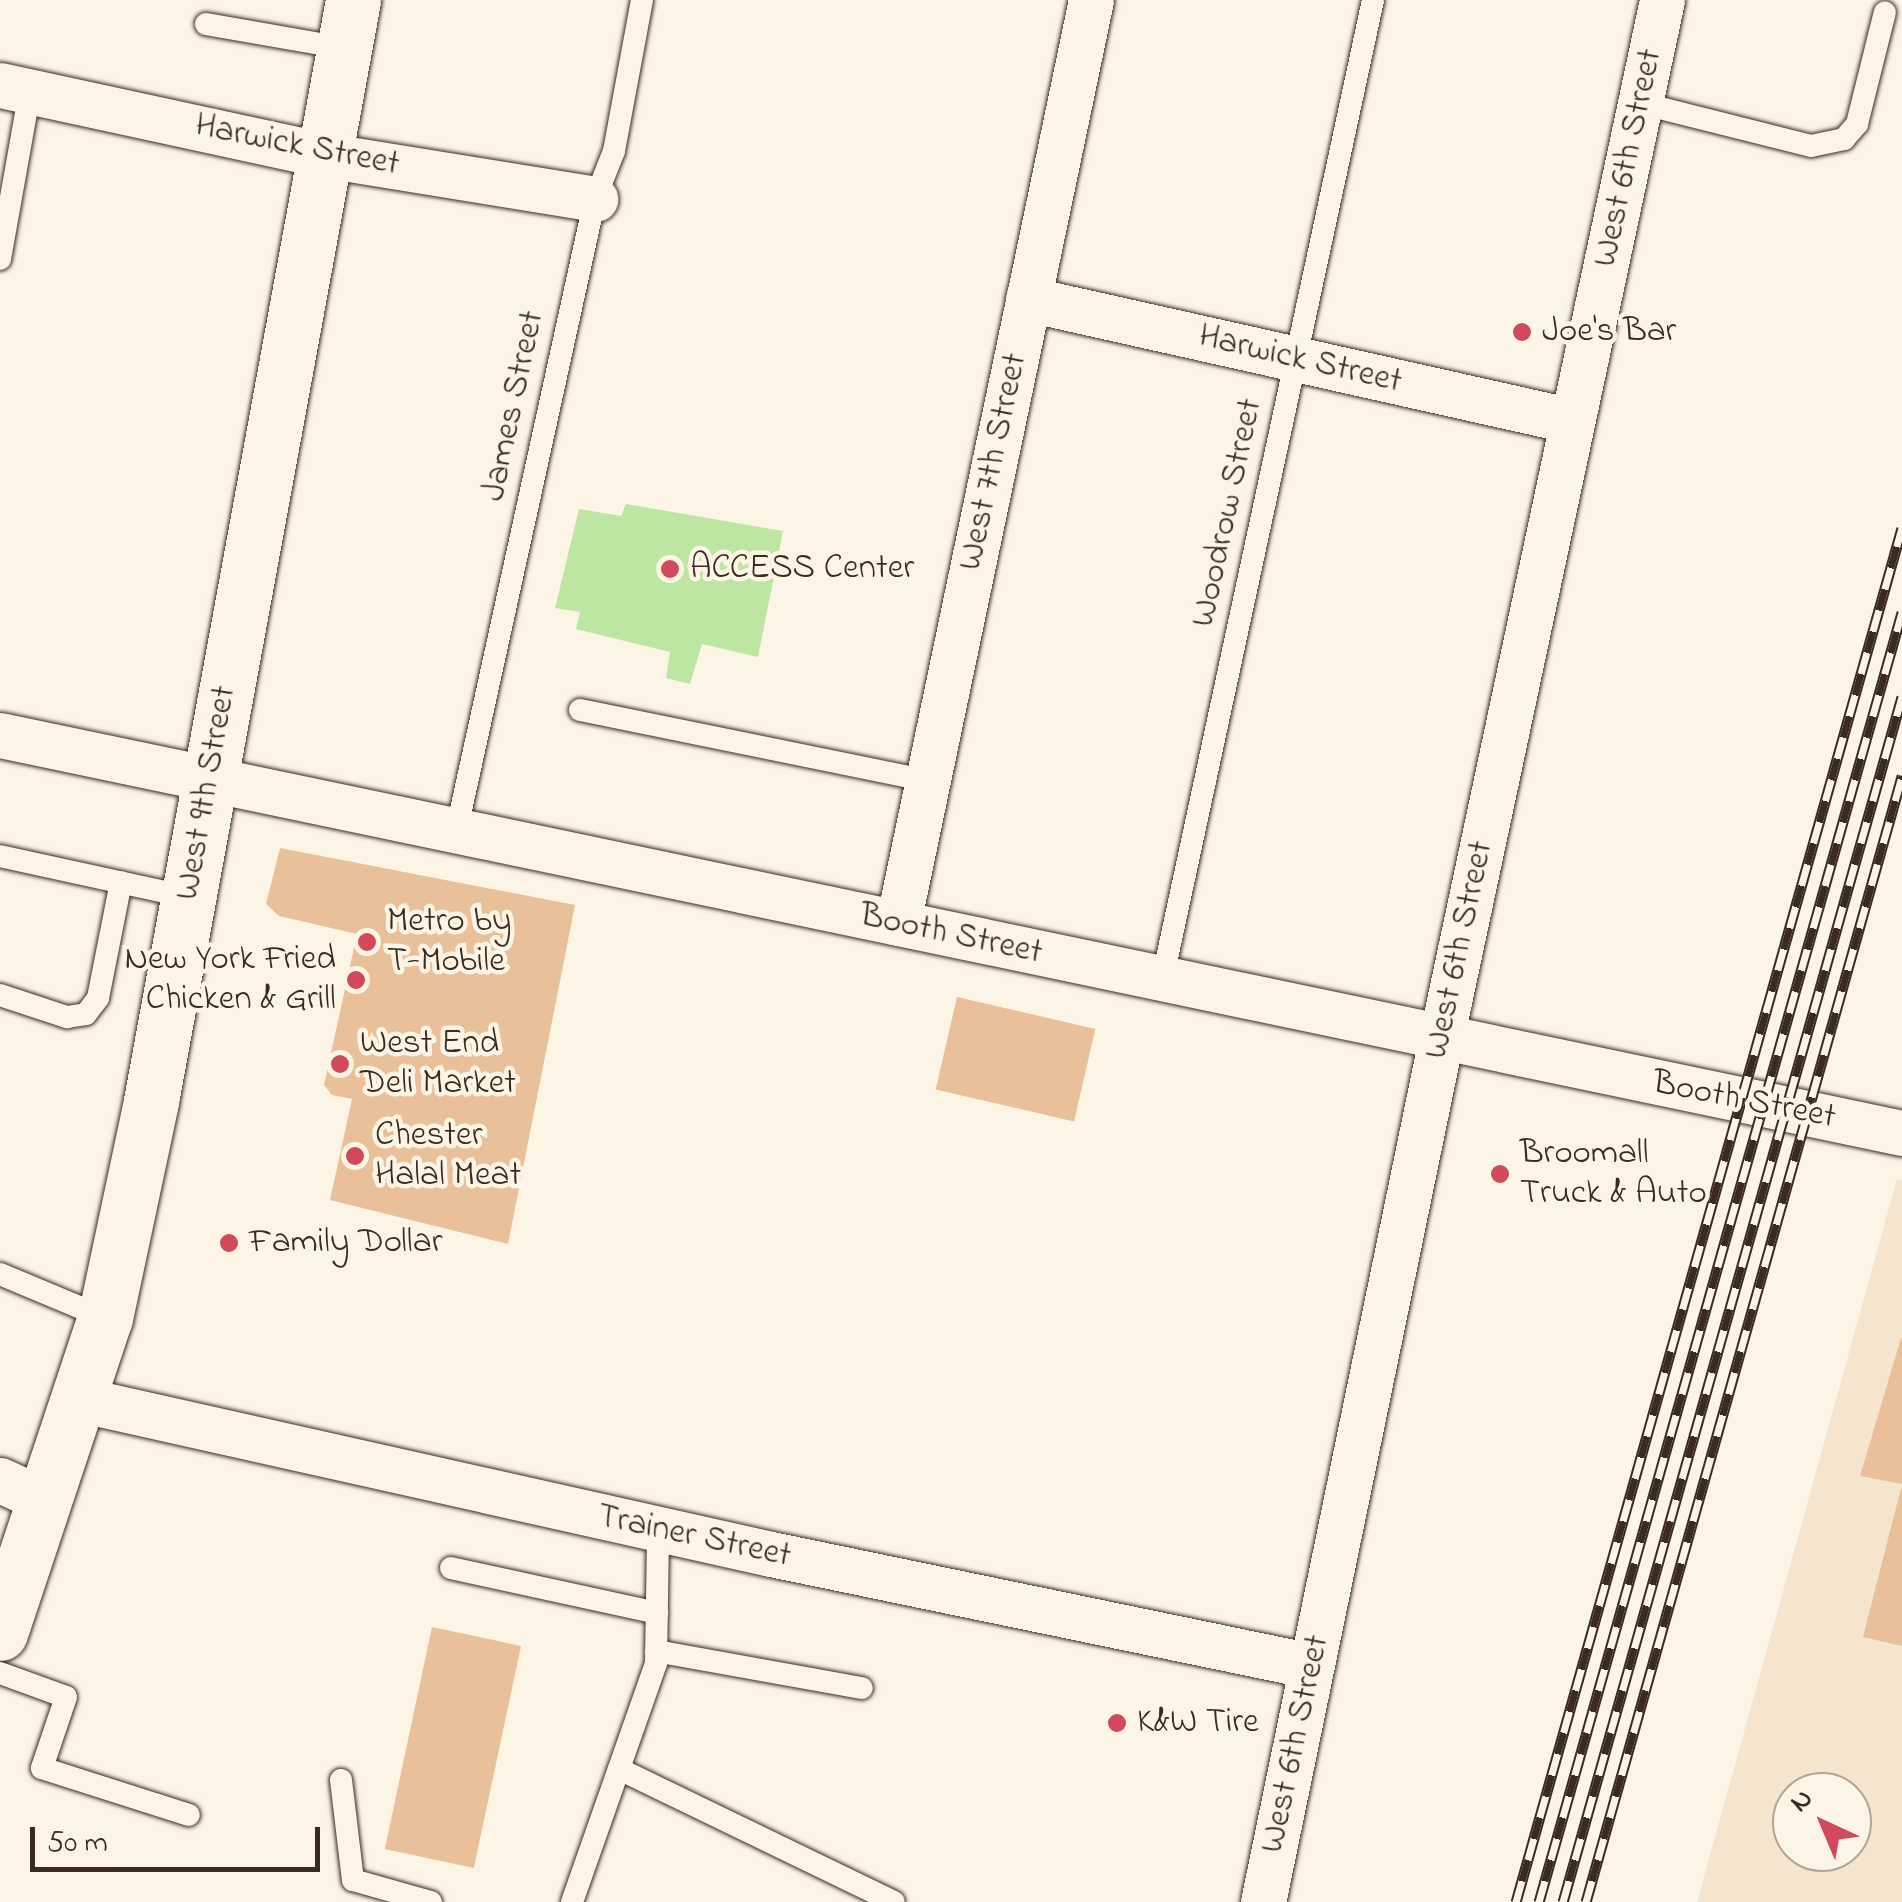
<!DOCTYPE html>
<style>
body{margin:0}
#map{position:relative;width:1902px;height:1902px;overflow:hidden;background:#fcf5e5;font-family:"Indie Flower",sans-serif}
div>[style]{position:absolute}
[style*='--x']{left:calc(var(--x)*1px);top:calc(var(--y)*1px);width:calc(var(--w)*1px);rotate:calc(var(--a)*1deg)}
.built>*{inset:0;background:#f6e5ce}
.green>*{inset:0;background:#bde6a2}
.building>*{inset:0;background:#e9c099;transform-origin:0 0}
.roads{filter:drop-shadow(0 0 2px #3b2a1e) drop-shadow(0 0 2px #3b2a1e)}
.lane>*{height:22px;margin:-11px;padding:0 11px;transform-origin:11px;border-radius:11px;background:#fcf5e5}
.street>*{height:45px;margin:-22.5px;padding:0 22.5px;transform-origin:22.5px;border-radius:22.5px;background:#fcf5e5}
.primary>*{height:55px;margin:-27.5px;padding:0 27.5px;transform-origin:27.5px;border-radius:27.5px;background:#fcf5e5}
.rail>*{height:11px;margin-top:-5.5px;transform-origin:0;background:repeating-linear-gradient(90deg,#fcf5e5 0 22px,#3b2a1e 0 44px);box-sizing:border-box;border-block:2px solid #3b2a1e}
.dots>*{width:28px;height:28px;translate:-50% -50%;box-sizing:border-box;border:5px solid #fcf5e5;border-radius:50%}
span{translate:-50% -50%;white-space:nowrap;text-align:center;line-height:1.15;-webkit-text-stroke:9px #fcf5e5;paint-order:stroke}
.street-label{font-size:35px;color:#3b2a1e}
.poi-label{font-size:35px;color:#3b2a1e}
.left{translate:0 -50%;text-align:left}
.right{translate:-100% -50%;text-align:right}
.north{position:absolute;left:1772px;top:1772px;width:100px;height:100px;box-sizing:border-box;background:#fcf5e5;border:2px solid #afa495;border-radius:50%;rotate:316deg;font-size:28px;font-weight:700;line-height:40px;text-align:center;color:#3b2a1e}
.north::after{content:'';display:block;margin:auto;width:35px;height:45px;background:#d1495b;clip-path:polygon(50% 0,100% 100%,50% 72%,0 100%)}
.scale{position:absolute;left:30px;top:1827px;width:290px;height:45px;box-sizing:border-box;border:5px solid #3b2a1e;border-top:0;padding-left:12px;font-size:30px;line-height:35px;white-space:nowrap;color:#3b2a1e;-webkit-text-stroke:8px #fcf5e5;paint-order:stroke}
</style>
<div id="map">
<div class="built">
<div style="clip-path:polygon(evenodd,1897px 1179px,1902px 1180px,1902px 1902px,1697px 1902px,1897px 1179px,1792px 1792px,1852px 1792px,1852px 1852px,1792px 1852px,1792px 1792px)"></div>
</div>
<div class="green">
<div style="clip-path:polygon(626px 504px,783px 531px,758px 657px,702px 644px,690px 684px,666px 678px,670px 652px,576px 629px,580px 612px,555px 608px,579px 509px,621px 516px)"></div>
</div>
<div class="building">
<div style="clip-path:polygon(280px 848px,575px 905px,508px 1244px,330px 1200px,352px 1099px,332px 1095px,324px 1085px,357px 934px,279px 916px,266px 904px)"></div>
<div style="left:957px;top:997px;width:142px;height:95px;rotate:13deg"></div>
<div style="clip-path:polygon(1901px 1338px,1902px 1338px,1902px 1484px,1860px 1476px)"></div>
<div style="clip-path:polygon(1901px 1488px,1902px 1489px,1902px 1646px,1863px 1637px)"></div>
<div style="left:432px;top:1627px;width:91px;height:227px;rotate:12deg"></div>
</div>
<div class="roads">
<div class="lane">
<div style="--x:206;--y:24;--w:140;--a:9.9"></div>
<div style="--x:1640;--y:103;--w:176;--a:14.1"></div>
<div style="--x:1811;--y:146;--w:34;--a:-12"></div>
<div style="--x:1844;--y:139;--w:20;--a:-49"></div>
<div style="--x:1857;--y:124;--w:115;--a:-76"></div>
<div style="--x:0;--y:259;--w:171;--a:-79.9"></div>
<div style="--x:580;--y:710;--w:355;--a:11.5"></div>
<div style="--x:457;--y:828;--w:644;--a:-77.63"></div>
<div style="--x:595;--y:199;--w:52;--a:-68.4"></div>
<div style="--x:614;--y:151;--w:154;--a:-79.5"></div>
<div style="--x:0;--y:856;--w:192;--a:12.3"></div>
<div style="--x:1162;--y:981;--w:1003;--a:-77.86"></div>
<div style="--x:0;--y:995;--w:71;--a:18.2"></div>
<div style="--x:67;--y:1017;--w:19;--a:-9"></div>
<div style="--x:86;--y:1014;--w:20;--a:-53"></div>
<div style="--x:98;--y:998;--w:118;--a:-78.8"></div>
<div style="--x:0;--y:1274;--w:114;--a:22.7"></div>
<div style="--x:451;--y:1568;--w:211;--a:12.3"></div>
<div style="--x:656;--y:1651;--w:209;--a:10.2"></div>
<div style="--x:0;--y:1673;--w:70;--a:20"></div>
<div style="--x:66;--y:1697;--w:75;--a:108.7"></div>
<div style="--x:42;--y:1768;--w:154;--a:17.7"></div>
<div style="--x:619;--y:1769;--w:305;--a:25.8"></div>
<div style="--x:341;--y:1780;--w:101;--a:83.2"></div>
<div style="--x:353;--y:1880;--w:81;--a:15.8"></div>
<div style="--x:572;--y:1902;--w:253;--a:-70.6"></div>
<div style="--x:656;--y:1663;--w:134;--a:-89.1"></div>
</div>
<div class="street">
<div style="--x:0;--y:85;--w:331;--a:12.2"></div>
<div style="--x:324;--y:155;--w:275;--a:9.2"></div>
<div style="--x:1028;--y:299;--w:558;--a:12.62"></div>
<div style="--x:0;--y:735;--w:1943;--a:11.82"></div>
<div style="--x:898;--y:923;--w:943;--a:-78.19"></div>
<div style="--x:78;--y:1399;--w:710;--a:12.61"></div>
<div style="--x:771;--y:1554;--w:552;--a:11.7"></div>
<div style="--x:0;--y:1480;--w:51;--a:24.5"></div>
<div style="--x:1263;--y:1902;--w:881;--a:-78.35"></div>
<div style="--x:1441;--y:1039;--w:1062;--a:-77.99"></div>
</div>
<div class="primary">
<div style="--x:0;--y:1633;--w:332;--a:-71.6"></div>
<div style="--x:105;--y:1318;--w:222;--a:-78"></div>
<div style="--x:151;--y:1101;--w:1119;--a:-79.6"></div>
</div>
</div>
<div class="rail">
<div style="--x:1516;--y:1902;--w:1427;--a:-74.31"></div>
<div style="--x:1539;--y:1902;--w:1340;--a:-74.28"></div>
<div style="--x:1563;--y:1902;--w:1252;--a:-74.29"></div>
<div style="--x:1586;--y:1902;--w:1170;--a:-74.32"></div>
</div>
<div class="dots">
<div style="left:1522px;top:332px;background:#d1495b"></div>
<div style="left:670px;top:569px;background:#d1495b"></div>
<div style="left:367px;top:942px;background:#d1495b"></div>
<div style="left:356px;top:980px;background:#d1495b"></div>
<div style="left:340px;top:1064px;background:#d1495b"></div>
<div style="left:355px;top:1156px;background:#d1495b"></div>
<div style="left:1500px;top:1174px;background:#d1495b"></div>
<div style="left:229px;top:1243px;background:#d1495b"></div>
<div style="left:1117px;top:1723px;background:#d1495b"></div>
</div>
<div class="street-label">
<span style="left:297px;top:146px;rotate:11deg">Harwick Street</span>
<span style="left:1629px;top:158px;rotate:-78deg">West 6th Street</span>
<span style="left:1300px;top:360px;rotate:13deg">Harwick Street</span>
<span style="left:514px;top:406px;rotate:-78deg">James Street</span>
<span style="left:994px;top:462px;rotate:-78deg">West 7th Street</span>
<span style="left:1228px;top:513px;rotate:-78deg">Woodrow Street</span>
<span style="left:207px;top:793px;rotate:-80deg">West 9th Street</span>
<span style="left:951px;top:935px;rotate:12deg">Booth Street</span>
<span style="left:1460px;top:950px;rotate:-78deg">West 6th Street</span>
<span style="left:1744px;top:1101px;rotate:11deg">Booth Street</span>
<span style="left:694px;top:1537px;rotate:12deg">Trainer Street</span>
<span style="left:1296px;top:1744px;rotate:-78deg">West 6th Street</span>
</div>
<div class="poi-label">
<span class="left" style="left:1542px;top:332px">Joe's Bar</span>
<span class="left" style="left:690px;top:569px">ACCESS Center</span>
<span class="left" style="left:387px;top:942px">Metro by<br>T-Mobile</span>
<span class="right" style="left:336px;top:980px">New York Fried<br>Chicken &amp; Grill</span>
<span class="left" style="left:360px;top:1064px">West End<br>Deli Market</span>
<span class="left" style="left:375px;top:1156px">Chester<br>Halal Meat</span>
<span class="left" style="left:1520px;top:1174px">Broomall<br>Truck &amp; Auto</span>
<span class="left" style="left:249px;top:1243px">Family Dollar</span>
<span class="left" style="left:1137px;top:1723px">K&amp;W Tire</span>
</div>
<div class="north">N</div>
<div class="scale">50 m</div>
</div>
